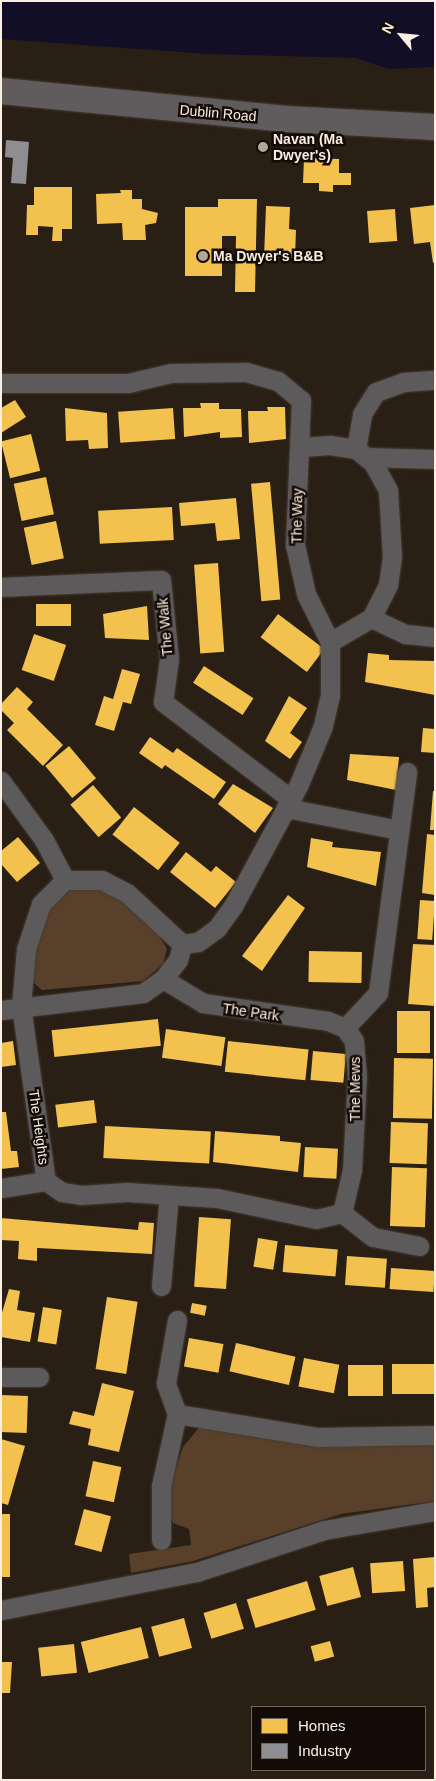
<!DOCTYPE html>
<style>
body{margin:0}
#map{position:relative;width:436px;height:1781px;overflow:hidden;background:#2a1f15;font-family:Helvetica,sans-serif}
div>[style]{position:absolute}
[style*='--x']{left:calc(var(--x)*1px);top:calc(var(--y)*1px);width:calc(var(--w)*1px);rotate:calc(var(--a)*1deg)}
.green>*{inset:0;background:#58402a}
.water>*{inset:0;background:#120e26}
.homes>*{inset:0;background:#f2c14e;transform-origin:0 0}
.industry>*{inset:0;background:#8d8d92}
.roads{filter:drop-shadow(0 0 1px #463c34) drop-shadow(0 0 1px #463c34)}
.minor>*{height:19px;margin:-9.5px;padding:0 9.5px;transform-origin:9.5px;border-radius:9.5px;background:#5d5a5c}
.secondary>*{height:26px;margin:-13px;padding:0 13px;transform-origin:13px;border-radius:13px;background:#605b5c}
.dots>*{width:14px;height:14px;translate:-50% -50%;box-sizing:border-box;border:2px solid #130b05;border-radius:50%}
span{translate:-50% -50%;white-space:nowrap;text-align:center;line-height:1.15;-webkit-text-stroke:5px #130b05;paint-order:stroke}
.street-label{font-size:14px;color:#fbeee3}
.poi-label{font-size:14px;color:#fbeee3;font-weight:700}
.left{translate:0 -50%;text-align:left}
.frame{position:absolute;inset:0;border:2px solid #fbeee3;pointer-events:none}
.legend{position:absolute;left:251px;top:1706px;width:175px;height:65px;box-sizing:border-box;background:#130b05;border:1px solid #70665e;margin:0;padding:6px 9px;list-style:none;font-size:15px;color:#fbeee3}
.legend li{display:flex;align-items:center;gap:10px;height:25px}
.legend b{width:25px;border:1px solid #70665e}
.north{position:absolute;left:376px;top:10px;width:50px;height:50px;-webkit-text-stroke:4px #130b05;paint-order:stroke;rotate:298deg;font-size:14px;font-weight:700;line-height:20px;text-align:center;color:#fbeee3}
.north::after{content:'';display:block;margin:auto;width:18px;height:22px;background:#fbeee3;clip-path:polygon(50% 0,100% 100%,50% 72%,0 100%)}
</style>
<div id="map">
<div class="green">
<div style="clip-path:polygon(99px 887px,121px 898px,157px 932px,167px 949px,163px 964px,143px 981px,42px 990px,32px 981px,33px 961px,49px 910px,71px 889px)"></div>
<div style="clip-path:polygon(202px 1424px,330px 1447px,435px 1440px,435px 1501px,341px 1514px,193px 1561px,131px 1573px,129px 1554px,191px 1545px,189px 1529px,173px 1523px,169px 1513px,170px 1485px,183px 1447px)"></div>
</div>
<div class="water">
<div style="clip-path:polygon(1px 1px,435px 1px,435px 67px,389px 69px,356px 58px,208px 54px,1px 39px)"></div>
</div>
<div class="homes">
<div style="clip-path:polygon(304px 158px,339px 159px,339px 173px,351px 173px,351px 185px,333px 185px,333px 192px,319px 191px,319px 183px,303px 183px)"></div>
<div style="clip-path:polygon(34px 187px,72px 187px,72px 229px,62px 229px,62px 241px,52px 241px,53px 227px,38px 226px,38px 235px,26px 235px,27px 205px,34px 205px)"></div>
<div style="clip-path:polygon(120px 190px,132px 190px,132px 199px,142px 199px,142px 209px,158px 213px,156px 223px,145px 225px,146px 240px,123px 240px,122px 223px,97px 224px,96px 194px,121px 193px)"></div>
<div style="clip-path:polygon(218px 199px,257px 199px,255px 292px,235px 292px,236px 236px,222px 236px,222px 276px,185px 276px,185px 207px,218px 207px)"></div>
<div style="clip-path:polygon(435px 205px,435px 262px,433px 263px,430px 242px,414px 244px,410px 208px)"></div>
<div style="clip-path:polygon(266px 206px,290px 207px,289px 229px,296px 230px,295px 258px,264px 258px)"></div>
<div style="left:395px;top:209px;width:32px;height:28px;rotate:86deg"></div>
<div style="clip-path:polygon(15px 400px,26px 417px,1px 433px,1px 408px)"></div>
<div style="clip-path:polygon(200px 403px,219px 403px,219px 409px,241px 409px,242px 437px,220px 438px,220px 432px,184px 437px,183px 408px,201px 408px)"></div>
<div style="clip-path:polygon(267px 407px,285px 407px,286px 439px,249px 443px,248px 411px,268px 411px)"></div>
<div style="clip-path:polygon(65px 408px,107px 413px,108px 448px,89px 449px,88px 440px,66px 441px)"></div>
<div style="left:173px;top:408px;width:31px;height:55px;rotate:86deg"></div>
<div style="left:31px;top:434px;width:38px;height:31px;rotate:76deg"></div>
<div style="left:46px;top:477px;width:38px;height:33px;rotate:78deg"></div>
<div style="left:270px;top:482px;width:118px;height:19px;rotate:85deg"></div>
<div style="clip-path:polygon(236px 498px,240px 539px,217px 541px,215px 523px,181px 526px,179px 503px)"></div>
<div style="left:172px;top:507px;width:33px;height:74px;rotate:87deg"></div>
<div style="left:56px;top:521px;width:38px;height:33px;rotate:78deg"></div>
<div style="left:218px;top:563px;width:89px;height:24px;rotate:86deg"></div>
<div style="left:36px;top:604px;width:35px;height:22px"></div>
<div style="clip-path:polygon(147px 606px,149px 640px,105px 638px,103px 614px)"></div>
<div style="left:278px;top:614px;width:58px;height:29px;rotate:37deg"></div>
<div style="left:34px;top:634px;width:34px;height:38px;rotate:19deg"></div>
<div style="clip-path:polygon(368px 653px,389px 655px,389px 660px,435px 661px,435px 695px,365px 682px)"></div>
<div style="left:204px;top:666px;width:59px;height:20px;rotate:33deg"></div>
<div style="clip-path:polygon(122px 669px,140px 674px,131px 704px,123px 702px,114px 731px,95px 725px,104px 696px,113px 699px)"></div>
<div style="clip-path:polygon(17px 687px,33px 702px,27px 709px,63px 745px,43px 766px,7px 730px,14px 723px,1px 710px,1px 704px)"></div>
<div style="clip-path:polygon(289px 696px,307px 708px,290px 733px,302px 742px,290px 759px,265px 741px)"></div>
<div style="clip-path:polygon(423px 728px,435px 729px,435px 753px,421px 752px)"></div>
<div style="clip-path:polygon(150px 737px,173px 753px,177px 748px,226px 782px,214px 799px,165px 765px,162px 769px,139px 753px)"></div>
<div style="left:69px;top:746px;width:42px;height:31px;rotate:50deg"></div>
<div style="clip-path:polygon(350px 754px,399px 757px,396px 790px,347px 780px)"></div>
<div style="clip-path:polygon(233px 784px,273px 808px,255px 833px,218px 804px)"></div>
<div style="left:93px;top:785px;width:43px;height:30px;rotate:49deg"></div>
<div style="clip-path:polygon(433px 791px,435px 791px,435px 830px,430px 830px)"></div>
<div style="left:134px;top:807px;width:58px;height:35px;rotate:38deg"></div>
<div style="clip-path:polygon(427px 834px,435px 835px,435px 895px,422px 893px)"></div>
<div style="clip-path:polygon(18px 837px,40px 863px,17px 882px,1px 864px,1px 851px)"></div>
<div style="clip-path:polygon(311px 838px,333px 842px,332px 847px,381px 852px,376px 886px,307px 867px)"></div>
<div style="clip-path:polygon(186px 852px,211px 872px,216px 866px,236px 882px,215px 908px,170px 872px)"></div>
<div style="clip-path:polygon(288px 895px,305px 908px,262px 971px,242px 956px)"></div>
<div style="left:420px;top:900px;width:15px;height:39px;rotate:4deg"></div>
<div style="clip-path:polygon(413px 944px,435px 945px,435px 1006px,408px 1004px)"></div>
<div style="left:309px;top:951px;width:53px;height:31px;rotate:1deg"></div>
<div style="left:397px;top:1011px;width:33px;height:42px"></div>
<div style="left:158px;top:1019px;width:27px;height:107px;rotate:84deg"></div>
<div style="left:166px;top:1029px;width:60px;height:29px;rotate:8deg"></div>
<div style="clip-path:polygon(13px 1041px,16px 1065px,1px 1067px,1px 1043px)"></div>
<div style="left:228px;top:1041px;width:81px;height:31px;rotate:6deg"></div>
<div style="left:313px;top:1051px;width:33px;height:29px;rotate:5deg"></div>
<div style="left:394px;top:1058px;width:39px;height:60px;rotate:1deg"></div>
<div style="left:94px;top:1100px;width:23px;height:39px;rotate:83deg"></div>
<div style="clip-path:polygon(1px 1112px,6px 1112px,11px 1151px,17px 1151px,19px 1167px,1px 1169px)"></div>
<div style="left:391px;top:1122px;width:37px;height:41px;rotate:2deg"></div>
<div style="left:105px;top:1126px;width:106px;height:32px;rotate:3deg"></div>
<div style="clip-path:polygon(215px 1131px,280px 1136px,280px 1141px,301px 1143px,298px 1172px,213px 1162px)"></div>
<div style="left:305px;top:1147px;width:33px;height:30px;rotate:3deg"></div>
<div style="left:392px;top:1167px;width:35px;height:59px;rotate:2deg"></div>
<div style="left:199px;top:1217px;width:32px;height:70px;rotate:4deg"></div>
<div style="clip-path:polygon(1px 1218px,138px 1230px,139px 1222px,154px 1223px,152px 1254px,37px 1248px,37px 1261px,18px 1259px,19px 1241px,1px 1240px)"></div>
<div style="left:258px;top:1238px;width:20px;height:29px;rotate:9deg"></div>
<div style="left:285px;top:1245px;width:53px;height:27px;rotate:5deg"></div>
<div style="left:347px;top:1256px;width:40px;height:29px;rotate:4deg"></div>
<div style="left:391px;top:1268px;width:44px;height:21px;rotate:4deg"></div>
<div style="clip-path:polygon(9px 1289px,20px 1291px,17px 1310px,35px 1313px,30px 1342px,1px 1337px,1px 1316px)"></div>
<div style="left:107px;top:1297px;width:31px;height:73px;rotate:9deg"></div>
<div style="left:192px;top:1303px;width:15px;height:10px;rotate:11deg"></div>
<div style="left:43px;top:1307px;width:19px;height:35px;rotate:9deg"></div>
<div style="left:189px;top:1338px;width:35px;height:29px;rotate:10deg"></div>
<div style="left:236px;top:1343px;width:61px;height:29px;rotate:13deg"></div>
<div style="left:304px;top:1358px;width:36px;height:29px;rotate:11deg"></div>
<div style="left:392px;top:1364px;width:43px;height:30px"></div>
<div style="left:348px;top:1365px;width:35px;height:31px"></div>
<div style="clip-path:polygon(102px 1383px,134px 1391px,119px 1452px,88px 1445px,91px 1429px,69px 1424px,73px 1411px,94px 1416px)"></div>
<div style="left:1px;top:1395px;width:27px;height:37px;rotate:2deg"></div>
<div style="clip-path:polygon(1px 1439px,25px 1446px,8px 1505px,1px 1503px)"></div>
<div style="left:93px;top:1461px;width:29px;height:36px;rotate:12deg"></div>
<div style="left:84px;top:1509px;width:28px;height:37px;rotate:15deg"></div>
<div style="left:1px;top:1514px;width:9px;height:63px"></div>
<div style="clip-path:polygon(435px 1557px,435px 1587px,427px 1588px,428px 1607px,416px 1608px,413px 1559px)"></div>
<div style="left:403px;top:1561px;width:30px;height:33px;rotate:86deg"></div>
<div style="left:353px;top:1567px;width:31px;height:35px;rotate:75deg"></div>
<div style="left:307px;top:1581px;width:30px;height:63px;rotate:73deg"></div>
<div style="left:236px;top:1603px;width:27px;height:34px;rotate:73deg"></div>
<div style="left:184px;top:1618px;width:31px;height:34px;rotate:75deg"></div>
<div style="left:141px;top:1627px;width:32px;height:62px;rotate:76deg"></div>
<div style="left:330px;top:1641px;width:16px;height:20px;rotate:75deg"></div>
<div style="left:74px;top:1644px;width:29px;height:36px;rotate:84deg"></div>
<div style="clip-path:polygon(1px 1662px,12px 1662px,10px 1693px,1px 1693px)"></div>
</div>
<div class="industry">
<div style="clip-path:polygon(6px 140px,29px 142px,26px 184px,11px 183px,13px 158px,5px 157px)"></div>
</div>
<div class="roads">
<div class="minor">
<div style="--x:1;--y:383;--w:127;--a:0"></div>
<div style="--x:128;--y:383;--w:44;--a:-13.1"></div>
<div style="--x:171;--y:373;--w:75;--a:-0.8"></div>
<div style="--x:246;--y:372;--w:33;--a:16"></div>
<div style="--x:278;--y:381;--w:30;--a:40"></div>
<div style="--x:301;--y:400;--w:145;--a:92.4"></div>
<div style="--x:295;--y:545;--w:50;--a:77.3"></div>
<div style="--x:306;--y:594;--w:54;--a:63.4"></div>
<div style="--x:330;--y:642;--w:53;--a:90"></div>
<div style="--x:330;--y:695;--w:32;--a:103"></div>
<div style="--x:323;--y:726;--w:63;--a:112.5"></div>
<div style="--x:299;--y:784;--w:139;--a:118.4"></div>
<div style="--x:233;--y:906;--w:29;--a:126"></div>
<div style="--x:216;--y:929;--w:22;--a:144"></div>
<div style="--x:198;--y:942;--w:16;--a:173"></div>
<div style="--x:301;--y:447;--w:29;--a:-4"></div>
<div style="--x:330;--y:445;--w:26;--a:9"></div>
<div style="--x:356;--y:449;--w:22;--a:39"></div>
<div style="--x:373;--y:463;--w:31;--a:61"></div>
<div style="--x:388;--y:490;--w:67;--a:86.6"></div>
<div style="--x:392;--y:557;--w:28;--a:98"></div>
<div style="--x:388;--y:585;--w:37;--a:117"></div>
<div style="--x:371;--y:618;--w:48;--a:149.7"></div>
<div style="--x:356;--y:449;--w:36;--a:-80"></div>
<div style="--x:362;--y:414;--w:26;--a:-58"></div>
<div style="--x:376;--y:392;--w:29;--a:-20"></div>
<div style="--x:403;--y:382;--w:32;--a:-4"></div>
<div style="--x:366;--y:457;--w:69;--a:1.7"></div>
<div style="--x:1;--y:587;--w:160;--a:-2.5"></div>
<div style="--x:161;--y:580;--w:79;--a:84.2"></div>
<div style="--x:169;--y:659;--w:43;--a:97.9"></div>
<div style="--x:163;--y:702;--w:161;--a:37.2"></div>
<div style="--x:371;--y:618;--w:38;--a:25"></div>
<div style="--x:406;--y:634;--w:29;--a:6"></div>
<div style="--x:1;--y:781;--w:73;--a:53.9"></div>
<div style="--x:44;--y:840;--w:45;--a:62.3"></div>
<div style="--x:286;--y:808;--w:115;--a:11"></div>
<div style="--x:182;--y:944;--w:75;--a:-137.2"></div>
<div style="--x:127;--y:893;--w:28;--a:-153"></div>
<div style="--x:102;--y:880;--w:37;--a:180"></div>
<div style="--x:65;--y:880;--w:34;--a:135"></div>
<div style="--x:41;--y:904;--w:47;--a:108.4"></div>
<div style="--x:26;--y:949;--w:57;--a:95"></div>
<div style="--x:21;--y:1006;--w:177;--a:81.9"></div>
<div style="--x:46;--y:1181;--w:19;--a:35"></div>
<div style="--x:62;--y:1192;--w:19;--a:9"></div>
<div style="--x:81;--y:1195;--w:46;--a:-3.7"></div>
<div style="--x:127;--y:1192;--w:90;--a:3.8"></div>
<div style="--x:217;--y:1198;--w:101;--a:12"></div>
<div style="--x:316;--y:1219;--w:27;--a:-13"></div>
<div style="--x:163;--y:979;--w:24;--a:-52"></div>
<div style="--x:178;--y:960;--w:16;--a:-76"></div>
<div style="--x:1;--y:1010;--w:143;--a:-6.8"></div>
<div style="--x:143;--y:993;--w:24;--a:-35"></div>
<div style="--x:163;--y:979;--w:47;--a:31"></div>
<div style="--x:203;--y:1003;--w:126;--a:8.2"></div>
<div style="--x:328;--y:1021;--w:18;--a:22"></div>
<div style="--x:345;--y:1028;--w:48;--a:-46.7"></div>
<div style="--x:378;--y:993;--w:223;--a:-82.5"></div>
<div style="--x:1;--y:1188;--w:46;--a:-8.8"></div>
<div style="--x:342;--y:1213;--w:44;--a:-76.9"></div>
<div style="--x:352;--y:1170;--w:94;--a:-87"></div>
<div style="--x:357;--y:1076;--w:35;--a:-95"></div>
<div style="--x:354;--y:1041;--w:16;--a:-125"></div>
<div style="--x:342;--y:1213;--w:39;--a:38"></div>
<div style="--x:373;--y:1237;--w:47;--a:11.1"></div>
<div style="--x:161;--y:1286;--w:91;--a:-85"></div>
<div style="--x:1;--y:1377;--w:38;--a:0"></div>
<div style="--x:177;--y:1414;--w:33;--a:-110"></div>
<div style="--x:166;--y:1383;--w:64;--a:-80.1"></div>
<div style="--x:161;--y:1540;--w:54;--a:-90"></div>
<div style="--x:161;--y:1486;--w:74;--a:-77.5"></div>
<div style="--x:177;--y:1414;--w:143;--a:9.3"></div>
<div style="--x:318;--y:1437;--w:117;--a:-1"></div>
<div style="--x:1;--y:1610;--w:200;--a:-11"></div>
<div style="--x:197;--y:1572;--w:134;--a:-18.3"></div>
<div style="--x:324;--y:1530;--w:113;--a:-9.7"></div>
</div>
<div class="secondary">
<div style="--x:1;--y:91;--w:287;--a:5.6"></div>
<div style="--x:287;--y:119;--w:148;--a:3.1"></div>
</div>
</div>
<div class="dots">
<div style="left:263px;top:147px;background:#b2a69b"></div>
<div style="left:203px;top:256px;background:#b2a69b"></div>
</div>
<div class="street-label">
<span style="left:218px;top:113px;rotate:5deg">Dublin Road</span>
<span style="left:297px;top:516px;rotate:-89deg">The Way</span>
<span style="left:165px;top:627px;rotate:-95deg">The Walk</span>
<span style="left:251px;top:1012px;rotate:8deg">The Park</span>
<span style="left:355px;top:1089px;rotate:-90deg">The Mews</span>
<span style="left:39px;top:1127px;rotate:82deg">The Heights</span>
</div>
<div class="poi-label">
<span class="left" style="left:273px;top:147px">Navan (Ma<br>Dwyer's)</span>
<span class="left" style="left:213px;top:256px">Ma Dwyer's B&amp;B</span>
</div>
<div class="frame"></div>
<ul class="legend">
<li><b style="height:14px;background:#f2c14e"></b>Homes</li>
<li><b style="height:14px;background:#8d8d92"></b>Industry</li>
</ul>
<div class="north">N</div>
</div>
